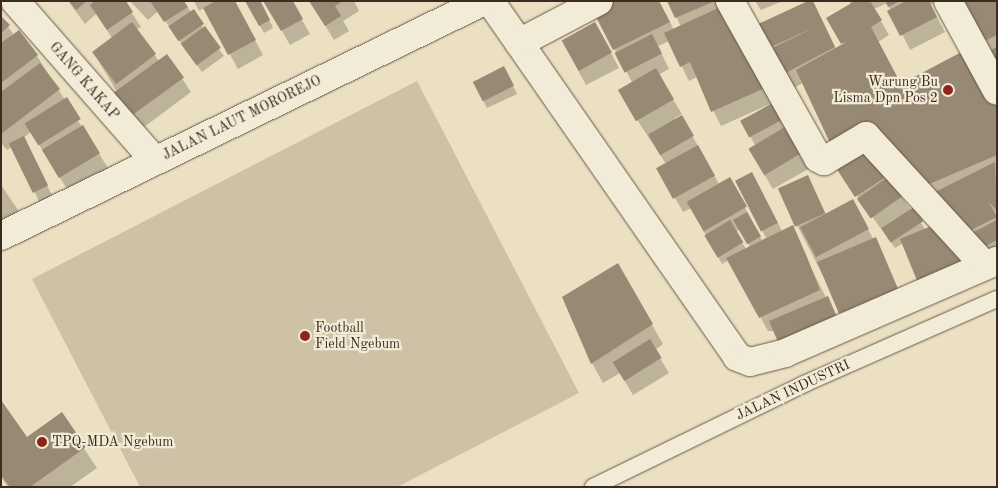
<!DOCTYPE html>
<style>
body{margin:0}
#map{position:relative;width:998px;height:488px;overflow:hidden;background:#ebe0c1;font-family:"Old Standard TT",serif}
div>[style]{position:absolute}
[style*='--x']{left:calc(var(--x)*1px);top:calc(var(--y)*1px);width:calc(var(--w)*1px);rotate:calc(var(--a)*1deg)}
.green>*{inset:0;background:#cdc1a6}
.shadow>*{inset:0;background:#0003}
.building>*{inset:0;background:#978974;transform-origin:0 0}
.roads{filter:drop-shadow(0 0 1px #685849) drop-shadow(0 0 1px #685849)}
.service>*{height:16px;margin:-8px;padding:0 8px;transform-origin:8px;border-radius:8px;background:#f2ebd7}
.minor>*{height:28px;margin:-14px;padding:0 14px;transform-origin:14px;border-radius:14px;background:#f2ebd7}
.tertiary>*{height:28px;margin:-14px;padding:0 14px;transform-origin:14px;border-radius:14px;background:#f2ebd7}
.dots>*{width:14px;height:14px;translate:-50% -50%;box-sizing:border-box;border:2px solid #f2ebd7;border-radius:50%}
span{translate:-50% -50%;white-space:nowrap;text-align:center;line-height:1.15;-webkit-text-stroke:4.5px #f2ebd7;paint-order:stroke}
.street-label{font-size:14px;color:#3d2b21}
.poi-label{font-size:14px;color:#3d2b21}
.right{translate:-100% -50%;text-align:right}
.left{translate:0 -50%;text-align:left}
.frame{position:absolute;inset:0;border:2px solid #3d2b21;pointer-events:none}
</style>
<div id="map">
<div class="green">
<div style="clip-path:polygon(417px 81px,579px 393px,397px 487px,140px 487px,32px 279px)"></div>
</div>
<div class="shadow">
<div style="clip-path:polygon(68px 1px,124px 1px,141px 27px,136px 30px,159px 61px,167px 56px,191px 92px,140px 130px,93px 52px,112px 38px,96px 14px,85px 24px)"></div>
<div style="clip-path:polygon(130px 1px,183px 1px,224px 56px,202px 72px,158px 11px,148px 20px)"></div>
<div style="clip-path:polygon(194px 1px,234px 1px,263px 55px,238px 69px,204px 8px,199px 11px)"></div>
<div style="clip-path:polygon(246px 1px,261px 1px,273px 28px,264px 33px)"></div>
<div style="clip-path:polygon(265px 1px,291px 1px,310px 34px,290px 45px)"></div>
<div style="clip-path:polygon(310px 1px,354px 1px,359px 11px,343px 21px,349px 31px,334px 40px)"></div>
<div style="clip-path:polygon(evenodd,616px 1px,659px 1px,674px 30px,681px 27px,669px 1px,724px 1px,817px 164px,773px 189px,749px 149px,755px 145px,742px 121px,770px 104px,721px 126px,697px 77px,689px 81px,669px 41px,658px 46px,669px 69px,658px 75px,682px 114px,673px 119px,682px 117px,719px 184px,730px 179px,762px 240px,766px 238px,737px 182px,760px 188px,782px 231px,810px 266px,845px 335px,768px 331px,729px 260px,722px 264px,691px 208px,683px 212px,658px 168px,666px 164px,628px 106px,633px 84px,595px 12px,616px 1px,740px 229px,750px 247px,746px 249px,736px 232px,740px 229px)"></div>
<div style="clip-path:polygon(755px 1px,783px 1px,761px 10px)"></div>
<div style="clip-path:polygon(851px 1px,937px 1px,930px 5px,945px 32px,910px 50px,887px 3px,874px 9px,889px 35px,878px 42px,901px 85px,997px 102px,997px 249px,983px 256px,863px 145px,926px 230px,895px 248px,832px 162px,839px 157px,803px 83px,790px 90px,767px 48px,820px 16px,836px 49px,845px 44px,836px 32px)"></div>
<div style="clip-path:polygon(958px 1px,997px 1px,997px 60px,995px 55px,987px 58px)"></div>
<div style="clip-path:polygon(1px 18px,13px 33px,11px 38px,37px 56px,108px 168px,69px 192px,31px 132px,23px 138px,55px 201px,42px 207px,12px 147px,7px 150px,1px 143px)"></div>
<div style="clip-path:polygon(603px 38px,619px 68px,586px 85px,562px 41px)"></div>
<div style="clip-path:polygon(508px 75px,517px 94px,487px 108px,483px 100px)"></div>
<div style="clip-path:polygon(808px 177px,826px 214px,861px 215px,905px 303px,850px 328px,797px 225px)"></div>
<div style="clip-path:polygon(1px 185px,18px 210px,2px 246px,1px 245px)"></div>
<div style="clip-path:polygon(618px 265px,663px 344px,655px 350px,669px 373px,633px 395px,620px 373px,603px 383px,592px 363px)"></div>
<div style="clip-path:polygon(1px 402px,27px 438px,61px 414px,97px 468px,70px 487px,8px 487px,1px 477px)"></div>
</div>
<div class="building">
<div style="clip-path:polygon(69px 1px,87px 1px,76px 10px)"></div>
<div style="clip-path:polygon(95px 1px,126px 1px,133px 12px,107px 30px,90px 5px)"></div>
<div style="clip-path:polygon(150px 1px,184px 1px,188px 7px,164px 22px)"></div>
<div style="clip-path:polygon(216px 1px,235px 1px,256px 40px,228px 55px,203px 8px)"></div>
<div style="clip-path:polygon(245px 1px,260px 1px,270px 20px,259px 26px)"></div>
<div style="clip-path:polygon(263px 1px,293px 1px,303px 19px,281px 31px)"></div>
<div style="clip-path:polygon(309px 1px,343px 1px,335px 6px,341px 16px,325px 26px)"></div>
<div style="clip-path:polygon(613px 1px,659px 1px,670px 22px,613px 50px,593px 11px)"></div>
<div style="clip-path:polygon(667px 1px,715px 1px,675px 18px)"></div>
<div style="clip-path:polygon(808px 1px,813px 1px,835px 47px,780px 76px,768px 50px,818px 26px,766px 49px,756px 25px)"></div>
<div style="clip-path:polygon(855px 1px,870px 1px,882px 20px,871px 27px,901px 84px,969px 48px,997px 101px,997px 155px,920px 188px,872px 122px,830px 143px,796px 70px,848px 41px,841px 44px,826px 18px)"></div>
<div style="clip-path:polygon(885px 1px,900px 1px,888px 7px)"></div>
<div style="clip-path:polygon(906px 1px,929px 1px,937px 17px,900px 36px,887px 11px)"></div>
<div style="clip-path:polygon(956px 1px,997px 1px,997px 35px,978px 44px)"></div>
<div style="clip-path:polygon(727px 4px,771px 85px,711px 112px,690px 62px,680px 67px,664px 33px)"></div>
<div style="left:194px;top:9px;width:18px;height:31px;rotate:56deg"></div>
<div style="clip-path:polygon(1px 16px,10px 25px,1px 33px)"></div>
<div style="left:132px;top:22px;width:40px;height:50px;rotate:53deg"></div>
<div style="left:595px;top:22px;width:35px;height:38px;rotate:61deg"></div>
<div style="left:205px;top:26px;width:27px;height:30px;rotate:54deg"></div>
<div style="clip-path:polygon(19px 30px,38px 55px,1px 83px,1px 43px)"></div>
<div style="left:652px;top:34px;width:22px;height:42px;rotate:63deg"></div>
<div style="clip-path:polygon(997px 47px,997px 63px,991px 50px)"></div>
<div style="left:167px;top:54px;width:29px;height:66px;rotate:54deg"></div>
<div style="clip-path:polygon(40px 63px,60px 89px,1px 134px,1px 92px)"></div>
<div style="left:504px;top:66px;width:22px;height:35px;rotate:63deg"></div>
<div style="left:656px;top:68px;width:36px;height:44px;rotate:60deg"></div>
<div style="left:67px;top:97px;width:26px;height:50px;rotate:58deg"></div>
<div style="left:779px;top:100px;width:19px;height:44px;rotate:62deg"></div>
<div style="left:682px;top:115px;width:24px;height:39px;rotate:60deg"></div>
<div style="left:793px;top:122px;width:31px;height:52px;rotate:59deg"></div>
<div style="left:83px;top:125px;width:33px;height:48px;rotate:59deg"></div>
<div style="left:24px;top:136px;width:55px;height:17px;rotate:64deg"></div>
<div style="left:862px;top:140px;width:44px;height:37px;rotate:57deg"></div>
<div style="left:698px;top:145px;width:35px;height:48px;rotate:61deg"></div>
<div style="clip-path:polygon(995px 162px,997px 211px,989px 202px,997px 217px,963px 234px,935px 192px)"></div>
<div style="left:752px;top:172px;width:57px;height:19px;rotate:63deg"></div>
<div style="left:808px;top:175px;width:42px;height:33px;rotate:66deg"></div>
<div style="left:730px;top:177px;width:34px;height:50px;rotate:60deg"></div>
<div style="left:888px;top:177px;width:24px;height:38px;rotate:55deg"></div>
<div style="left:853px;top:199px;width:34px;height:60px;rotate:62deg"></div>
<div style="left:914px;top:207px;width:17px;height:39px;rotate:57deg"></div>
<div style="left:747px;top:212px;width:28px;height:16px;rotate:60deg"></div>
<div style="left:730px;top:220px;width:26px;height:30px;rotate:59deg"></div>
<div style="clip-path:polygon(997px 220px,997px 240px,978px 250px,970px 234px)"></div>
<div style="clip-path:polygon(941px 222px,972px 259px,918px 283px,900px 239px)"></div>
<div style="clip-path:polygon(793px 225px,807px 257px,754px 281px,807px 257px,820px 290px,759px 318px,726px 258px)"></div>
<div style="left:876px;top:237px;width:56px;height:64px;rotate:67deg"></div>
<div style="clip-path:polygon(618px 263px,653px 324px,591px 364px,562px 297px)"></div>
<div style="left:828px;top:296px;width:26px;height:64px;rotate:67deg"></div>
<div style="left:650px;top:339px;width:22px;height:44px;rotate:58deg"></div>
<div style="clip-path:polygon(1px 400px,27px 437px,62px 412px,86px 447px,30px 487px,10px 487px,1px 475px)"></div>
</div>
<div class="roads">
<div class="service">
<div style="--x:593;--y:487;--w:235;--a:-26"></div>
<div style="--x:804;--y:384;--w:211;--a:-23.8"></div>
</div>
<div class="minor">
<div style="--x:15;--y:1;--w:211;--a:48.8"></div>
<div style="--x:490;--y:1;--w:433;--a:55.2"></div>
<div style="--x:737;--y:357;--w:14;--a:21"></div>
<div style="--x:750;--y:362;--w:36;--a:-14"></div>
<div style="--x:785;--y:353;--w:231;--a:-23.5"></div>
<div style="--x:730;--y:1;--w:180;--a:60.7"></div>
<div style="--x:818;--y:158;--w:7;--a:27"></div>
<div style="--x:824;--y:161;--w:49;--a:-30.8"></div>
<div style="--x:866;--y:136;--w:176;--a:47.5"></div>
<div style="--x:948;--y:1;--w:102;--a:61.4"></div>
<div style="--x:519;--y:43;--w:90;--a:-27.7"></div>
</div>
<div class="tertiary">
<div style="--x:1;--y:236;--w:537;--a:-25.94"></div>
</div>
</div>
<div class="dots">
<div style="left:948px;top:90px;background:#8f2418"></div>
<div style="left:305px;top:336px;background:#8f2418"></div>
<div style="left:42px;top:442px;background:#8f2418"></div>
</div>
<div class="street-label">
<span style="left:84px;top:81px;rotate:49deg">GANG KAKAP</span>
<span style="left:242px;top:118px;rotate:-26deg">JALAN LAUT MOROREJO</span>
<span style="left:793px;top:390px;rotate:-25deg">JALAN INDUSTRI</span>
</div>
<div class="poi-label">
<span class="right" style="left:938px;top:90px">Warung Bu<br>Lisma Dpn Pos 2</span>
<span class="left" style="left:315px;top:336px">Football<br>Field Ngebum</span>
<span class="left" style="left:52px;top:442px">TPQ-MDA Ngebum</span>
</div>
<div class="frame"></div>
</div>
